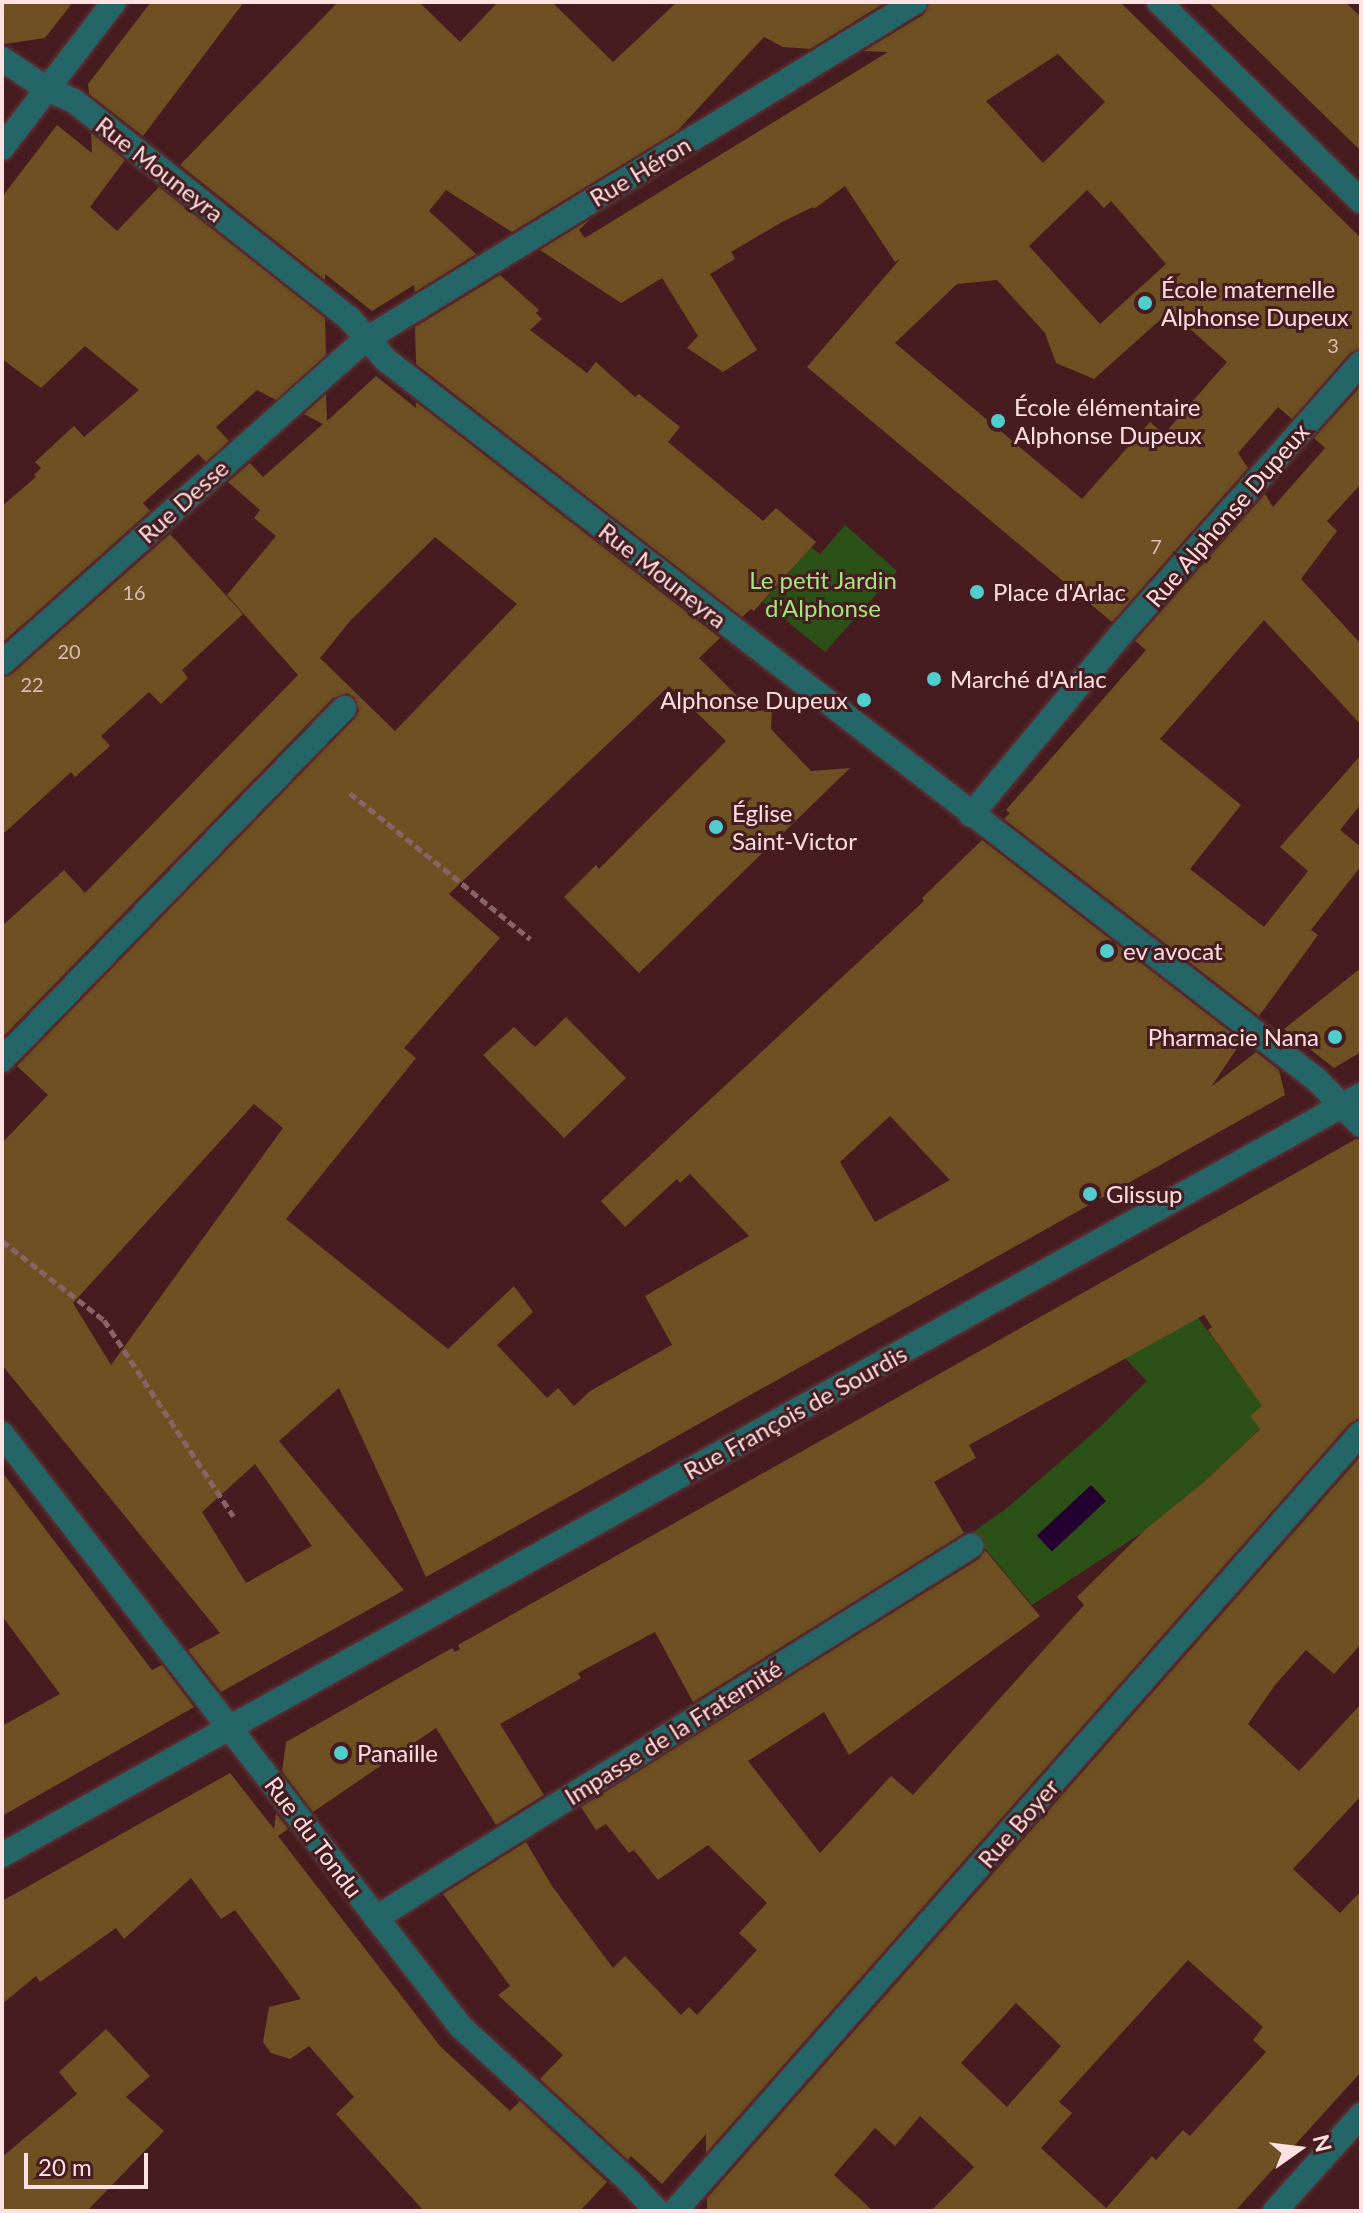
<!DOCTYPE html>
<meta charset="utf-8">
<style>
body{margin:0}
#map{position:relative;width:1363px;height:2213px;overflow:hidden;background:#461c20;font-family:Lato,sans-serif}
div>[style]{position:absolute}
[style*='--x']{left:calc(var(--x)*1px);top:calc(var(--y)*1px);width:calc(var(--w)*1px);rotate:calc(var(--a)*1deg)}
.green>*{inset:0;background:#2c5117}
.water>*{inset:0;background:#230030;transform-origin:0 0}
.building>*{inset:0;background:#6e5022}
.path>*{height:5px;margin-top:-2.5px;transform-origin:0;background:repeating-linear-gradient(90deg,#896467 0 8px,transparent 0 12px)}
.roads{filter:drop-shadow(0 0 2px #60383b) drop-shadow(0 0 2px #60383b)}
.minor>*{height:24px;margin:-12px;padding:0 12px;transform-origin:12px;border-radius:12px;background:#246667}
.dots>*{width:22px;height:22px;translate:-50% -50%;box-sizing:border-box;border:4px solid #461c20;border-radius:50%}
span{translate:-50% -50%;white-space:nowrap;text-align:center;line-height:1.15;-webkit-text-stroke:6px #461c20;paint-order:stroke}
.number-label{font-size:20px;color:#dabdb2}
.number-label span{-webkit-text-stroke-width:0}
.street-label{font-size:24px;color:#fee1e2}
.poi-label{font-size:24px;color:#fee1e2}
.left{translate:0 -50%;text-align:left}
.right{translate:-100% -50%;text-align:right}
.park-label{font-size:24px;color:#a1e77f}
.frame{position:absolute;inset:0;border:4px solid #fee1e2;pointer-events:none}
.north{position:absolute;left:1259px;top:2109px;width:80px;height:80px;-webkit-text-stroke:6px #461c20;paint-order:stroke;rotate:76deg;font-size:22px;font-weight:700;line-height:32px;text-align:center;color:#fee1e2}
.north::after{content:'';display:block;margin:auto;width:28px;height:36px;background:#fee1e2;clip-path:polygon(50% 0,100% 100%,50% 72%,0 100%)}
.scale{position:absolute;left:24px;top:2153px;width:124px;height:36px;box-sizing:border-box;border:4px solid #fee1e2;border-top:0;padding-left:10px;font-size:24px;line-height:28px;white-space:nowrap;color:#fee1e2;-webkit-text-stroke:6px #461c20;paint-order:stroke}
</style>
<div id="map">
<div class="green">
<div style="clip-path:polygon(845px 525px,897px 571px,825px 652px,763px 602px,811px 547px,820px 554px)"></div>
<div style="clip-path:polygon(1152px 1254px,1271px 1418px,1204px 1482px,1143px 1532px,1032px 1605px,972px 1533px,1007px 1508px,1100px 1427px,1147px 1381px,1070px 1301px)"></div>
</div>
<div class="water">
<div style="left:1091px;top:1485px;width:22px;height:74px;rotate:47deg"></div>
</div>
<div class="building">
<div style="clip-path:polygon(2px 2px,73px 2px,45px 38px,4px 44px)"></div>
<div style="clip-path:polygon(151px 2px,244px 2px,143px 136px,89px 94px,88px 84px)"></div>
<div style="clip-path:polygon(338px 2px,419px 2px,460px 42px,498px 2px,552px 2px,613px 62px,677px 2px,886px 2px,810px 49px,783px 47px,764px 37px,677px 131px,512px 232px,446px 190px,429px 211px,476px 254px,415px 292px,414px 285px,372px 311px,325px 274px,325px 280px,180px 165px)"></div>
<div style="clip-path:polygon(evenodd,930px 2px,1120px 2px,1361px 238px,1361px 348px,1350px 353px,1292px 419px,1278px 407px,1238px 453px,1248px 468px,1112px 622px,807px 367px,900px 259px,895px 262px,845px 186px,814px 209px,813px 207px,782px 222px,731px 252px,735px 259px,710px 274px,757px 350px,723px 372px,687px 348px,698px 336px,662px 278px,621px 303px,540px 250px,590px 219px,579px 230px,585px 238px,888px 52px,864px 51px,923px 15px,930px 2px,1058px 54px,1105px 102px,1043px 163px,986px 101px,1058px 54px,930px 2px,1087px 190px,1104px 208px,1111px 201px,1166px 264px,1100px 324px,1029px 246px,1087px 190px,930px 2px,997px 280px,1045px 333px,1056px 363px,1094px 379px,1170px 311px,1227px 362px,1164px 434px,1150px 422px,1082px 499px,895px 343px,957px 284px,997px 280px)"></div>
<div style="clip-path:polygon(1208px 2px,1345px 2px,1361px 17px,1361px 151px)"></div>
<div style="clip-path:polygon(57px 125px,92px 153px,91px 133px,125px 160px,90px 207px,117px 231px,159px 187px,325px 318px,326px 355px,276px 400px,257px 390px,216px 427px,229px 441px,206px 462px,198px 454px,171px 478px,143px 503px,150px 511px,2px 643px,2px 506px,36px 477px,34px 475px,41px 468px,35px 462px,74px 426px,84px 437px,139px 390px,85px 346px,41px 388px,2px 359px,2px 197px)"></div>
<div style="clip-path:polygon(500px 275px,539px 310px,536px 313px,542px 319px,530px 330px,587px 373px,596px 362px,635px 397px,639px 394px,680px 427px,668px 442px,763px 521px,776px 508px,816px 542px,754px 611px,751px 609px,742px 617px,416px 364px,415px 327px)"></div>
<div style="clip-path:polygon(evenodd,376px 376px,416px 408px,416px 402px,720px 638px,699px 658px,752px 711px,772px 710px,771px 729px,811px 771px,850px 768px,639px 973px,564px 897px,596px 865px,599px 869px,726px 741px,669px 686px,449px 894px,500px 938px,404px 1048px,416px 1058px,286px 1219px,448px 1349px,514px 1286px,533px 1312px,497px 1345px,547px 1398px,558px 1388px,574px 1406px,590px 1391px,672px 1345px,645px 1296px,749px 1236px,690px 1174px,680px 1183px,677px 1179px,625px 1227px,601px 1201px,924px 901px,922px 898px,982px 840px,1242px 1041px,1211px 1087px,1256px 1052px,1279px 1070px,1285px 1095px,426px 1577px,339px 1388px,279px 1441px,404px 1590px,221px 1692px,188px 1650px,220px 1633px,2px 1365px,2px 1143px,48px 1095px,17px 1066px,355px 718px,359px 711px,355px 698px,347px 693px,333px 698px,2px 1038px,2px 926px,64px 870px,85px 893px,298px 675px,227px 595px,276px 536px,254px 518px,260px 510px,228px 482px,250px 463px,263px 477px,323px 424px,304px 414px,326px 394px,327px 421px,376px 376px,435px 537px,517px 604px,395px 731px,320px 658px,350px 621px,435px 537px,376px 376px,254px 1104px,283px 1128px,111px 1365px,73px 1303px,254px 1104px,376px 376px,890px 1116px,950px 1180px,875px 1222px,840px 1162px,890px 1116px,376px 376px,255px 1464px,312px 1546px,246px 1583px,202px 1512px,255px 1464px)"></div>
<div style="clip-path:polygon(1361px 386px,1361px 484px,1327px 521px,1337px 531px,1301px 579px,1361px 644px,1361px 725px,1264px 620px,1160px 739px,1241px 805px,1190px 869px,1264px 927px,1308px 871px,1280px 847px,1361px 755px,1361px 804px,1340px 830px,1361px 847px,1361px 866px,1311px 930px,1318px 935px,1259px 1016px,1004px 819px,1010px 813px,1006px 810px,1146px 650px,1135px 641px,1265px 494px,1273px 507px,1325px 448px,1314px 438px)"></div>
<div style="clip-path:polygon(170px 534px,243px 614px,182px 670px,188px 678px,161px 704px,149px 692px,101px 736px,110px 746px,75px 777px,71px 772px,2px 835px,2px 678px,12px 674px)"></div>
<div style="clip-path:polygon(1361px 968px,1361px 1052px,1334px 1068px,1284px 1029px)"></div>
<div style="clip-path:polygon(566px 1017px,626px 1078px,564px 1138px,483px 1055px,514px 1027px,535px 1047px)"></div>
<div style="clip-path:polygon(1356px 1139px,1361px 1140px,1361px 1418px,1350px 1423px,706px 2153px,706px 2134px,662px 2184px,631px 2156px,628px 2160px,540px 2079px,563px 2055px,498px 1995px,510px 1986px,443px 1894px,526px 1842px,552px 1886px,613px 1968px,625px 1956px,681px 2015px,689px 2007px,697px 2015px,757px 1950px,739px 1933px,767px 1903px,708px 1845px,658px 1880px,634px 1850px,629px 1853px,606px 1824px,596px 1830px,581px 1807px,979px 1559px,985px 1550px,1040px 1616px,849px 1755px,824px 1712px,748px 1761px,820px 1853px,891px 1776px,913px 1795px,1084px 1605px,1077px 1597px,1146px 1529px,1204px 1482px,1260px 1429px,1250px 1416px,1262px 1406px,1208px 1330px,1212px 1327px,1204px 1315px,969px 1445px,976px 1458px,934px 1482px,964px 1533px,693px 1702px,655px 1632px,578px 1673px,581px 1678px,500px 1724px,544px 1795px,496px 1825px,436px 1728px,313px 1812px,282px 1771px,286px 1742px,452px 1648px,455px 1652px,460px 1649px,458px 1645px)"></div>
<div style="clip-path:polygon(evenodd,1361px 1456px,1361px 1644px,1334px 1674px,1306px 1650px,1275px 1685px,1248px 1724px,1299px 1771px,1361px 1704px,1361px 1796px,1293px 1869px,1340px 1913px,1361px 1891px,1361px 2072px,1235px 2211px,931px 2211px,974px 2167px,920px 2116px,895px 2146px,875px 2128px,834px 2175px,873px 2211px,707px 2211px,707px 2198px,1361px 1456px,1188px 1960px,1263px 2027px,1253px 2040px,1266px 2052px,1190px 2136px,1183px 2130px,1156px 2160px,1152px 2156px,1106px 2208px,1041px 2148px,1072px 2113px,1059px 2102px,1188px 1960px,1361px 1456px,1016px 2003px,1061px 2046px,1007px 2107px,961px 2063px,1016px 2003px)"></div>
<div style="clip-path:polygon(2px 1472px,152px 1670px,162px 1665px,194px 1707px,2px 1816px,2px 1726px,60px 1694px,2px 1616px)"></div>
<div style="clip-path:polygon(230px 1773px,274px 1829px,276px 1813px,288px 1829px,278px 1836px,440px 2046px,510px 2111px,520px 2101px,607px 2182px,580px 2211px,424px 2211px,336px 2114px,354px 2097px,309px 2046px,290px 2059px,271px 2053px,263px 2042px,269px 2007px,301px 1999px,235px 1910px,221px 1919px,191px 1878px,124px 1939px,116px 1928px,40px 1982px,36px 1976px,2px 2004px,2px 1901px)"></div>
<div style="clip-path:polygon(106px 2029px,150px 2076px,126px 2097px,164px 2131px,87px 2211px,2px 2211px,2px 2157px,77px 2094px,59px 2072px)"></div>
</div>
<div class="path">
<div style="--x:350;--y:793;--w:232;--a:39"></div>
<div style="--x:2;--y:1241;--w:129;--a:37.8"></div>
<div style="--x:104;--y:1320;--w:235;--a:56.6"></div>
</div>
<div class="roads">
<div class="minor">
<div style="--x:1159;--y:2;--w:284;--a:44.6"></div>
<div style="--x:2;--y:59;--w:54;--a:33.7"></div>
<div style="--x:47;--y:89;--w:30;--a:24"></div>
<div style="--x:74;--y:101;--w:350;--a:38.3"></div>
<div style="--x:349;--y:318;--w:56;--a:48.6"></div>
<div style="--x:386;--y:360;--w:1177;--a:37.72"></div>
<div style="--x:1317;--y:1080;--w:63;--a:45.6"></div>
<div style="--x:2;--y:148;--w:184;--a:-52.5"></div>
<div style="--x:2;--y:663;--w:486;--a:-41.7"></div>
<div style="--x:365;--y:340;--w:646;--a:-31.57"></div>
<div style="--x:971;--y:815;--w:236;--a:-50.3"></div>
<div style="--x:1122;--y:633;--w:361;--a:-48.5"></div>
<div style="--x:2;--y:1060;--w:491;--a:-45.8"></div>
<div style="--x:2;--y:1434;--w:750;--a:52.26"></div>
<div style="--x:461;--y:2027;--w:229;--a:42.5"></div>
<div style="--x:630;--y:2182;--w:40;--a:47"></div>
<div style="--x:2;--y:1855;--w:1557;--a:-29.22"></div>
<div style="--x:376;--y:1918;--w:702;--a:-32.01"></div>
<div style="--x:675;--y:2211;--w:1037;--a:-48.6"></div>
<div style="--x:1275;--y:2211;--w:129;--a:-48.1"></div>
</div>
</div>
<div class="dots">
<div style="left:1145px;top:303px;background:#52cdce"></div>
<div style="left:998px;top:421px;background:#52cdce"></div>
<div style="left:977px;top:592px;background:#52cdce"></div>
<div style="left:934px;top:679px;background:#52cdce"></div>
<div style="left:864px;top:700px;background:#52cdce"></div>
<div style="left:716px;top:827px;background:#52cdce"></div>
<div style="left:1107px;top:951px;background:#52cdce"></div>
<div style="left:1335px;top:1037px;background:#52cdce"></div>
<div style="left:1090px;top:1194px;background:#52cdce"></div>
<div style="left:341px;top:1753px;background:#52cdce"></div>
</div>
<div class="number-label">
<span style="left:1333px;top:345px">3</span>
<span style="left:1156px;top:546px">7</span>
<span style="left:134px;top:592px">16</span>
<span style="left:69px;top:651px">20</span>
<span style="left:32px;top:684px">22</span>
</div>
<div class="street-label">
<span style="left:160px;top:169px;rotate:38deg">Rue Mouneyra</span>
<span style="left:640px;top:171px;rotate:-31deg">Rue Héron</span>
<span style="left:183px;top:501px;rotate:-42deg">Rue Desse</span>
<span style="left:1227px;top:515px;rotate:-49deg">Rue Alphonse Dupeux</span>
<span style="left:663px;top:575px;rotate:38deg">Rue Mouneyra</span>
<span style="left:795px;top:1412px;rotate:-29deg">Rue François de Sourdis</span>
<span style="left:673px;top:1732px;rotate:-32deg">Impasse de la Fraternité</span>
<span style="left:1018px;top:1823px;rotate:-49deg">Rue Boyer</span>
<span style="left:314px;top:1837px;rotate:53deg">Rue du Tondu</span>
</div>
<div class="poi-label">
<span class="left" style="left:1161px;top:303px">École maternelle<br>Alphonse Dupeux</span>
<span class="left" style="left:1014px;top:421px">École élémentaire<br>Alphonse Dupeux</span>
<span class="left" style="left:993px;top:592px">Place d'Arlac</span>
<span class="left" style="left:950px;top:679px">Marché d'Arlac</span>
<span class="right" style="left:848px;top:700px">Alphonse Dupeux</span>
<span class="left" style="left:732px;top:827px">Église<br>Saint-Victor</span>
<span class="left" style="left:1123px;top:951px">ev avocat</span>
<span class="right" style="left:1319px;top:1037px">Pharmacie Nana</span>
<span class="left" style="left:1106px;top:1194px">Glissup</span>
<span class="left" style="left:357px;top:1753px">Panaille</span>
</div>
<div class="park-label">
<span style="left:823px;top:594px">Le petit Jardin<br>d'Alphonse</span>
</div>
<div class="frame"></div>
<div class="north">N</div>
<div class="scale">20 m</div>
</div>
